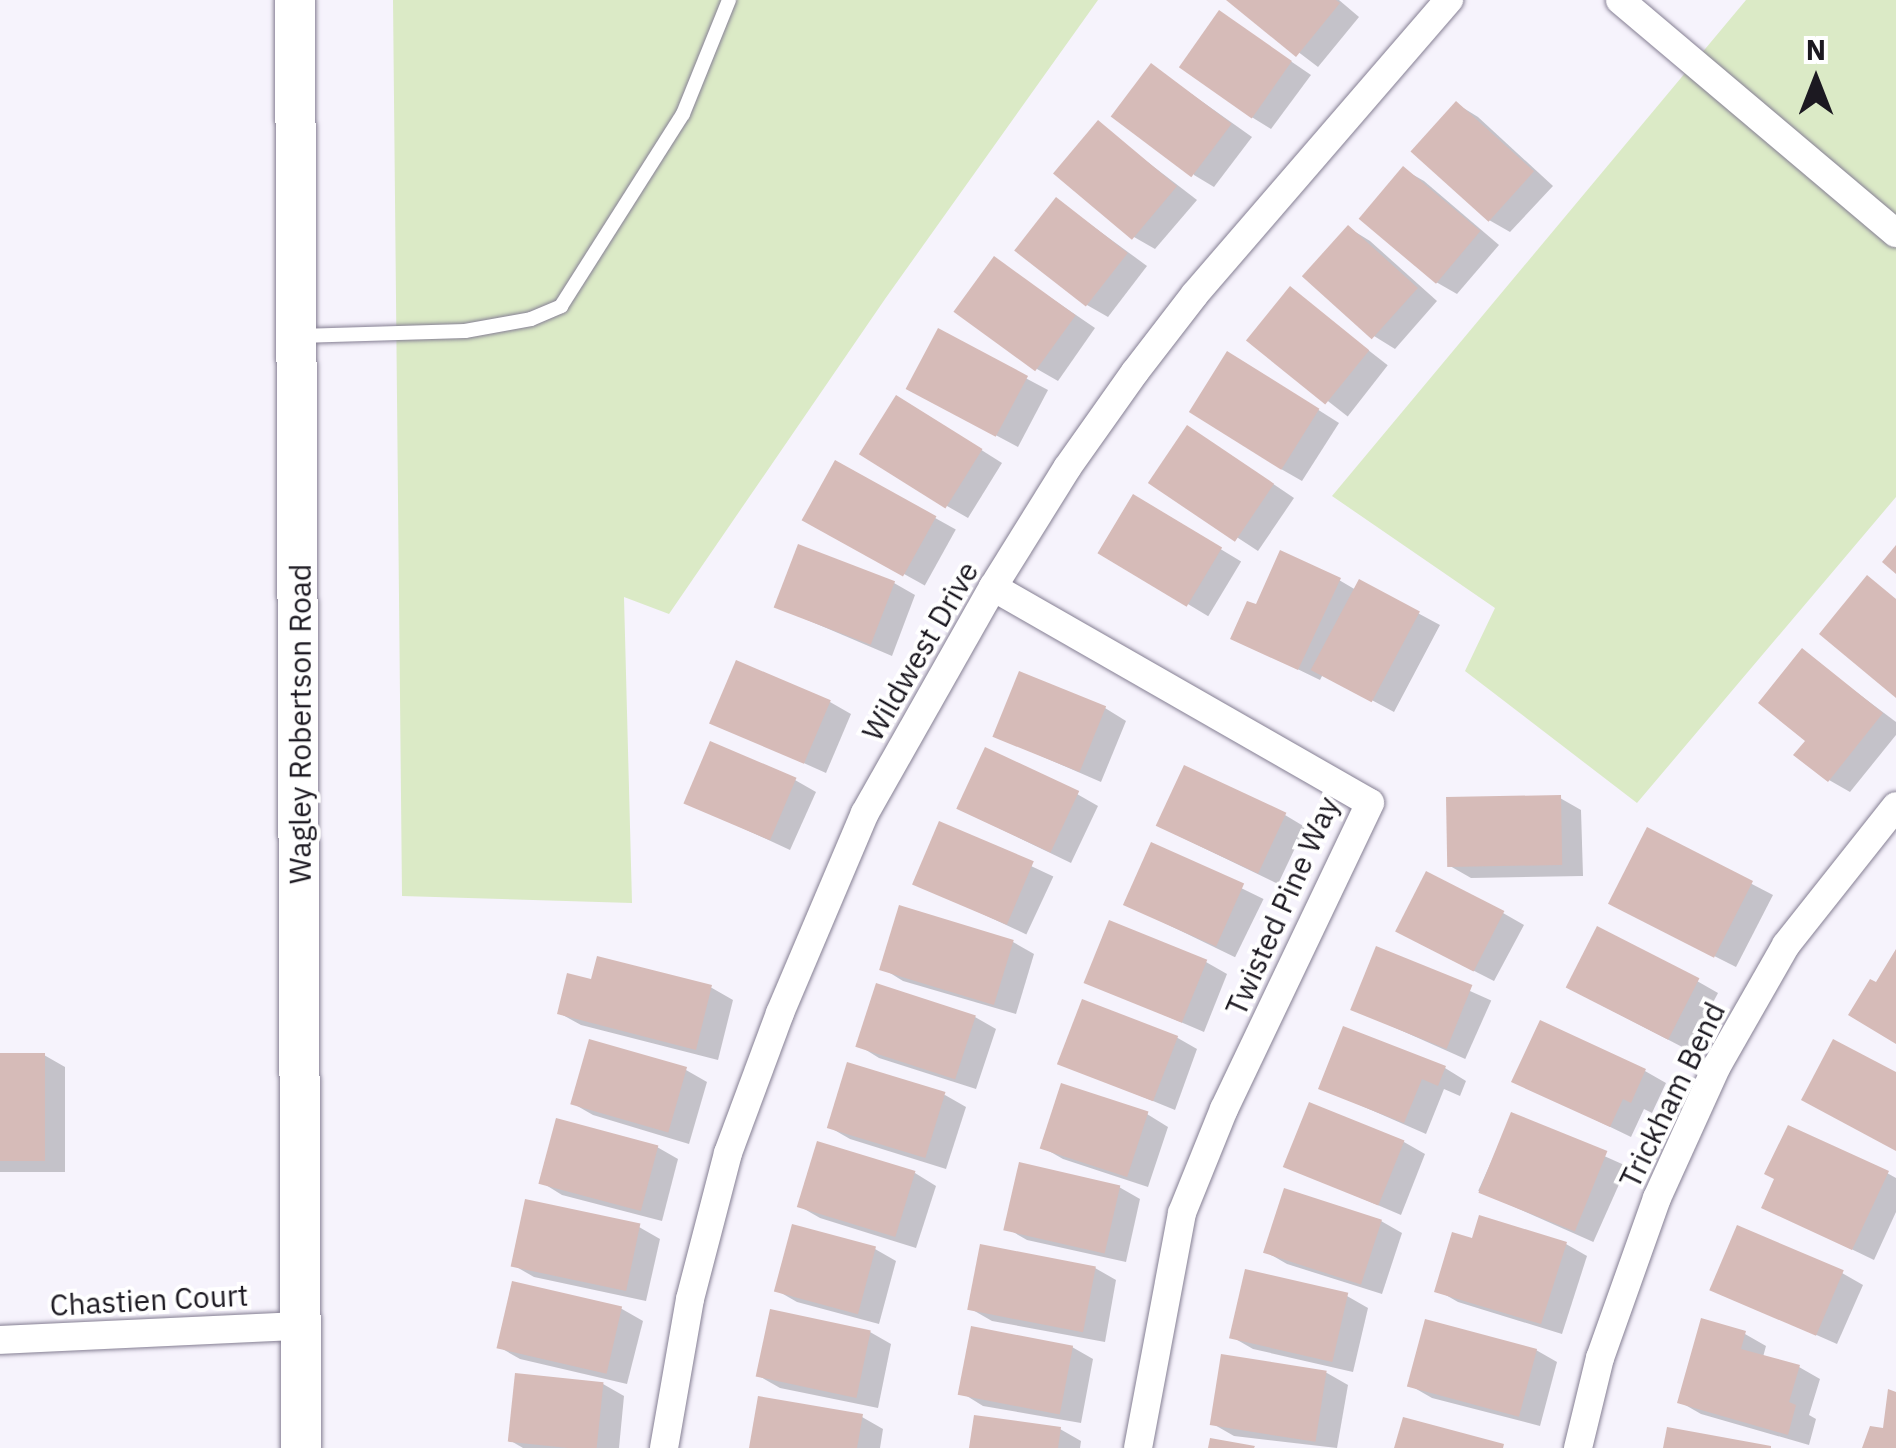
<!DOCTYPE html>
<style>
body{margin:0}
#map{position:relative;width:1896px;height:1448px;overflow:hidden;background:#f6f3fc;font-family:"IBM Plex Sans",sans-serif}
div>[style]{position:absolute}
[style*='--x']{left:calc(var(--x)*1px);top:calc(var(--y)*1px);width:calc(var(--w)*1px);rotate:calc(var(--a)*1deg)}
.green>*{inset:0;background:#dbeac6}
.shadow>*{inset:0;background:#0003;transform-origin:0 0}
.building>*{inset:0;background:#d6bbb8;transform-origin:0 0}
.roads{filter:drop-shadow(0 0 2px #857f93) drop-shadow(0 0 2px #857f93)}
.lane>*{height:14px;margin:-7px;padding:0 7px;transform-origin:7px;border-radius:7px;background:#fff}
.street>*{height:28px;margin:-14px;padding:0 14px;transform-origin:14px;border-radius:14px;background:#fff}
.secondary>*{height:40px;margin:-20px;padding:0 20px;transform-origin:20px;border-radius:20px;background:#fff}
span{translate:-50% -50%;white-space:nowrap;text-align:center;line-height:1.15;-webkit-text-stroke:8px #fff;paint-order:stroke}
.street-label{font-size:30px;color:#1c1921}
.north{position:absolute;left:1766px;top:30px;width:100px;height:100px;-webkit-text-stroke:8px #fff;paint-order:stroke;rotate:0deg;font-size:28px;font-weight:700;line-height:40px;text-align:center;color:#1c1921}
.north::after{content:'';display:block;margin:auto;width:35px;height:45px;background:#1c1921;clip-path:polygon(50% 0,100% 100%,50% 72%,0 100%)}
</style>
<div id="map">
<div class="green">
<div style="clip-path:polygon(393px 0,1098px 0,885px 299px,669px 614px,624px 597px,632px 903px,402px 896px)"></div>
<div style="clip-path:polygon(1746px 0,1896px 0,1896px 497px,1637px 803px,1465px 671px,1495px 608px,1332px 496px)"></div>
</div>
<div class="shadow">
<div style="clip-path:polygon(1230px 0,1339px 0,1359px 17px,1318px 67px)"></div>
<div style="clip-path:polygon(1220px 13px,1311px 75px,1271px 129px,1250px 116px)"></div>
<div style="clip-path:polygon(1152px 66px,1252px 137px,1214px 187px,1194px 175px)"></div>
<div style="clip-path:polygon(1457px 104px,1478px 117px,1553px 186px,1510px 232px,1489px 220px)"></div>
<div style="clip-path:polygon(1098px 124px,1197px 200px,1155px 249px,1134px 237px)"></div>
<div style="clip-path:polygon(1403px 169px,1424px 181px,1499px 245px,1457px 294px,1436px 282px)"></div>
<div style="clip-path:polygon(1057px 200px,1147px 266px,1108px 317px,1087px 305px)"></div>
<div style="clip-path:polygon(1349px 228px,1370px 241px,1437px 301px,1395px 349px,1374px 336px)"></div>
<div style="clip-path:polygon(994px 259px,1095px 328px,1058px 381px,1037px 369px)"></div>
<div style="left:1290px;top:289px;width:124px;height:65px;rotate:38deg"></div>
<div style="clip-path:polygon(939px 332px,1048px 390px,1018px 447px,930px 400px)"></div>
<div style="clip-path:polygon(1249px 366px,1339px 423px,1302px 481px,1281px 469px)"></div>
<div style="clip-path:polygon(918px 410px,1002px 463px,968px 518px,947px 506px)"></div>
<div style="clip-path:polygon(1208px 440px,1294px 498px,1258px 551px,1151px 481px)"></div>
<div style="left:836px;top:463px;width:137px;height:64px;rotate:29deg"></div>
<div style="left:1134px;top:497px;width:125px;height:64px;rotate:31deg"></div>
<div style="clip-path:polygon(1339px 580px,1356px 590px,1360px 582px,1440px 625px,1394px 712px,1323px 674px,1320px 680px,1233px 638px,1257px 607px)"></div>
<div style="clip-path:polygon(894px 583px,915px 595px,892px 656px,777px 607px)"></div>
<div style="clip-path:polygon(1803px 652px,1896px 722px,1896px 735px,1850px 792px,1829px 780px,1808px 740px)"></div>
<div style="clip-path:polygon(830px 702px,851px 714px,826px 773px,712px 722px)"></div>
<div style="clip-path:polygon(1105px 708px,1126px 721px,1101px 782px,995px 736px)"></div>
<div style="clip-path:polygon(795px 780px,816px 792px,790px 850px,686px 802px)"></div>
<div style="clip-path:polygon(1077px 794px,1098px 806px,1071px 863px,980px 819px)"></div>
<div style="clip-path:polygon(1560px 798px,1581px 810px,1583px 876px,1471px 878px,1450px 866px)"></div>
<div style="clip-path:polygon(1285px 815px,1305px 827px,1278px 884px,1179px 836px)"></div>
<div style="left:941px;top:824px;width:124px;height:64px;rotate:25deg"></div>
<div style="clip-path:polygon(1648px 830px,1773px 895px,1736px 967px,1633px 915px)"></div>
<div style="left:1153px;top:845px;width:123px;height:65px;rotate:26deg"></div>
<div style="clip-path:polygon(1503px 913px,1524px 925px,1494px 981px,1419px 943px)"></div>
<div style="clip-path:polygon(1013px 942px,1034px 954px,1016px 1014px,903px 981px,882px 968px)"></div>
<div style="left:1378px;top:950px;width:124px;height:64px;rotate:24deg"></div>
<div style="clip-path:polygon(599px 959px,712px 988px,733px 1000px,718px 1060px,581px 1025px,559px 1013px,593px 982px)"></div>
<div style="clip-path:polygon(1206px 962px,1227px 974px,1204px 1032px,1087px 982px)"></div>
<div style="clip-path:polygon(1697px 981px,1718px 993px,1688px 1050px,1588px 998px)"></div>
<div style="clip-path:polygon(975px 1017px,996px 1029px,976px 1089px,879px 1058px,858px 1045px)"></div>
<div style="clip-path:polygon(1176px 1037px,1197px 1049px,1175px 1110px,1060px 1063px)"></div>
<div style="clip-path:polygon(0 1055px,44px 1055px,65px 1067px,65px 1172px,0 1172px)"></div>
<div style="clip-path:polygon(1445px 1068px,1466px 1081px,1460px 1096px,1444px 1089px,1426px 1134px,1321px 1088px)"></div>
<div style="clip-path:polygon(686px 1070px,707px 1082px,689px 1144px,593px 1115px,572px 1103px)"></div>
<div style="clip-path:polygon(1645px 1071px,1666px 1083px,1652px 1113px,1644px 1109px,1631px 1137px,1515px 1081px)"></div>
<div style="clip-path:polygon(1062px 1086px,1147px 1114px,1168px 1127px,1148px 1187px,1063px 1159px,1042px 1147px)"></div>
<div style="clip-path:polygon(945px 1095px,966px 1107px,946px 1169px,850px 1139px,829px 1127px)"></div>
<div style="left:1512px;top:1115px;width:126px;height:83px;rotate:24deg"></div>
<div style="clip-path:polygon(1404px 1142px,1425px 1154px,1401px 1215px,1286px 1166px)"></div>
<div style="clip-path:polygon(657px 1147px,678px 1159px,662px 1221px,562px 1195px,541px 1182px)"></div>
<div style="clip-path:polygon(915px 1173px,936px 1186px,916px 1248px,820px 1218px,799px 1206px)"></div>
<div style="clip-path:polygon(1887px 1173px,1896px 1178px,1896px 1212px,1874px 1260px,1764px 1207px,1777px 1179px)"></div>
<div style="clip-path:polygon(1119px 1187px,1140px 1199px,1126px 1262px,1027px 1240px,1006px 1228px)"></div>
<div style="clip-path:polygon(1381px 1221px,1402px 1233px,1382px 1294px,1287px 1264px,1266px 1252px)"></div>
<div style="clip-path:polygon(639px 1227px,660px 1239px,646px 1301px,534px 1277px,513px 1265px)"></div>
<div style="clip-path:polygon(1566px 1244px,1587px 1256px,1562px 1334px,1458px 1302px,1437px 1290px)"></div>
<div style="clip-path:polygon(875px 1249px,896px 1261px,879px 1324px,797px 1302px,776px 1290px)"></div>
<div style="clip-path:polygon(1095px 1268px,1116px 1280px,1105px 1342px,992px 1321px,971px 1309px)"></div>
<div style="clip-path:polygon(1842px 1273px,1863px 1285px,1837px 1344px,1712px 1289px)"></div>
<div style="clip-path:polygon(514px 1284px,622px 1309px,643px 1321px,627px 1384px,520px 1359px,499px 1347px)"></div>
<div style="clip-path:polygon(1347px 1296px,1368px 1308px,1353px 1372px,1253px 1349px,1232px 1337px)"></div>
<div style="clip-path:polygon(1702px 1321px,1745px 1334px,1766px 1346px,1763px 1357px,1799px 1367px,1820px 1379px,1809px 1415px,1816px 1419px,1809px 1445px,1701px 1414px,1680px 1402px)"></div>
<div style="clip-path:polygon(870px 1332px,891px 1344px,878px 1408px,780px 1388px,759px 1376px)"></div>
<div style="clip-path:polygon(1072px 1347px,1093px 1359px,1081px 1423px,983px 1406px,962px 1393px)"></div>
<div style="clip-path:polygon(1536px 1350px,1557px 1362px,1540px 1426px,1432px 1398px,1411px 1386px)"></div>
<div style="clip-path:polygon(1223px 1356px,1327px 1373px,1348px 1385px,1337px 1448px,1234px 1436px,1213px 1424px)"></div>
<div style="clip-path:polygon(603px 1384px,624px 1396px,619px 1448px,523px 1448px,511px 1441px)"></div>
<div style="clip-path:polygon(862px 1417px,883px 1429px,880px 1448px,751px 1448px)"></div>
<div style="clip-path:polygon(1060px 1429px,1081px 1441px,1080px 1448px,972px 1448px)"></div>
</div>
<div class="building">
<div style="clip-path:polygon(1226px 0,1336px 0,1340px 3px,1296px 57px)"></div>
<div style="left:1219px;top:10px;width:89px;height:70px;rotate:35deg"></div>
<div style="left:1151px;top:63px;width:101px;height:67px;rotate:37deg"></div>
<div style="left:1456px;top:101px;width:105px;height:68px;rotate:42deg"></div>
<div style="left:1098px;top:120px;width:103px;height:70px;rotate:40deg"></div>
<div style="left:1403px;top:166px;width:101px;height:69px;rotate:40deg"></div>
<div style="left:1056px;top:197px;width:91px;height:68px;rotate:38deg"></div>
<div style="left:1348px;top:225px;width:94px;height:69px;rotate:42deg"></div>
<div style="left:994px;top:256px;width:101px;height:69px;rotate:36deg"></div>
<div style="left:1290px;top:286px;width:102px;height:70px;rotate:39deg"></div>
<div style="left:938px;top:328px;width:102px;height:69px;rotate:28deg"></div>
<div style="left:1227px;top:351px;width:109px;height:72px;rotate:32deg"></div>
<div style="left:896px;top:395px;width:102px;height:70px;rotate:32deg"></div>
<div style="left:1187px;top:425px;width:105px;height:70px;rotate:34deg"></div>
<div style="left:835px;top:460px;width:116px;height:69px;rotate:29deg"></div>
<div style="left:1133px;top:494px;width:104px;height:69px;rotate:31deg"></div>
<div style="left:798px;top:544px;width:104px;height:68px;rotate:21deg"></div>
<div style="clip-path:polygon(1896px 545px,1896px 574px,1882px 562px)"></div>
<div style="clip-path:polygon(1280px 550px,1341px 578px,1298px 670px,1230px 639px,1247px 601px,1256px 604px)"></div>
<div style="clip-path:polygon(1867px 575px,1896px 599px,1896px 698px,1819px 634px)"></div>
<div style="left:1359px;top:579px;width:69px;height:103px;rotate:28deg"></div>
<div style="clip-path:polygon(1802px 648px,1883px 713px,1828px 782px,1793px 755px,1805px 741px,1758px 703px)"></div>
<div style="left:736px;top:660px;width:103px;height:69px;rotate:23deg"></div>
<div style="left:1019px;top:671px;width:94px;height:71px;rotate:22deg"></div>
<div style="left:710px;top:741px;width:94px;height:68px;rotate:23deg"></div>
<div style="left:985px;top:747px;width:104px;height:68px;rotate:25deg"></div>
<div style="left:1184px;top:765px;width:113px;height:67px;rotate:25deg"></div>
<div style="left:1561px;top:795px;width:70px;height:115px;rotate:89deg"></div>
<div style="left:939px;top:821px;width:103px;height:69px;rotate:23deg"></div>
<div style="left:1647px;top:827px;width:119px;height:86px;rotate:27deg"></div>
<div style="left:1151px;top:842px;width:102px;height:69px;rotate:24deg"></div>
<div style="left:1426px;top:871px;width:88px;height:68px;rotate:27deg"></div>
<div style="left:899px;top:905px;width:120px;height:68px;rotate:17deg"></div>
<div style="left:1109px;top:920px;width:106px;height:68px;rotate:22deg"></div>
<div style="left:1597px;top:926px;width:115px;height:69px;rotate:27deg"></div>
<div style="left:1376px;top:946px;width:104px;height:69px;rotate:22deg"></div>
<div style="clip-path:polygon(1896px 949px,1896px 1044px,1848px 1015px,1870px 979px,1876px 982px)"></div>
<div style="clip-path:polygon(597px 956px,712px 985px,696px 1050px,557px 1014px,567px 973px,591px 979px)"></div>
<div style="left:876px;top:983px;width:105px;height:67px;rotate:18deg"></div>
<div style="left:1082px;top:999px;width:103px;height:70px;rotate:21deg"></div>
<div style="clip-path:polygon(1540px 1020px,1646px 1069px,1631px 1103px,1623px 1099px,1610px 1127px,1511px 1082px)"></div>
<div style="clip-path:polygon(1343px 1026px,1446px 1066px,1438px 1086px,1422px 1079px,1404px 1123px,1318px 1089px)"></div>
<div style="left:589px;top:1039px;width:102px;height:68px;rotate:16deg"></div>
<div style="clip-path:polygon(1833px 1039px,1896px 1072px,1896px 1151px,1801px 1100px)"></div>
<div style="left:0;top:1053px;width:45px;height:108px"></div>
<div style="left:847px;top:1062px;width:103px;height:69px;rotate:17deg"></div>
<div style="left:1061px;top:1083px;width:92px;height:69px;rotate:18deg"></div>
<div style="left:1309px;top:1102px;width:103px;height:70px;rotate:22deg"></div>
<div style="left:1511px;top:1112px;width:104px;height:87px;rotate:22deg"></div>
<div style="left:556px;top:1118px;width:106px;height:68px;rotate:15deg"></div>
<div style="clip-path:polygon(1788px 1125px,1889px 1171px,1852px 1250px,1761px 1208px,1774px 1179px,1764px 1174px)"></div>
<div style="left:817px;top:1141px;width:103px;height:69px;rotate:17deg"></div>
<div style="left:1019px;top:1162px;width:104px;height:70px;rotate:13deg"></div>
<div style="left:1284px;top:1188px;width:103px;height:68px;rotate:18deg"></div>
<div style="left:525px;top:1199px;width:118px;height:69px;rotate:12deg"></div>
<div style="clip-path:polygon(1479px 1215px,1567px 1242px,1541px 1324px,1434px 1292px,1452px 1232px,1472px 1238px)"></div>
<div style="left:792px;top:1224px;width:87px;height:70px;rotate:15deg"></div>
<div style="left:1737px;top:1225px;width:116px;height:71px;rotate:23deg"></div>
<div style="left:980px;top:1244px;width:118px;height:67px;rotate:11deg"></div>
<div style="left:1245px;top:1269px;width:106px;height:71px;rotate:13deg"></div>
<div style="left:512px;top:1281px;width:113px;height:69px;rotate:13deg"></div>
<div style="left:770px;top:1309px;width:103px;height:69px;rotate:12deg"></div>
<div style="clip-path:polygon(1701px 1318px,1746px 1331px,1741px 1349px,1800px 1365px,1789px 1402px,1796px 1405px,1788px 1435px,1677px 1403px)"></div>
<div style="left:1425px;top:1319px;width:116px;height:70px;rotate:15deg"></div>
<div style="left:971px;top:1326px;width:104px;height:70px;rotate:11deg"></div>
<div style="left:1221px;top:1354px;width:107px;height:72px;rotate:9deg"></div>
<div style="left:515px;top:1373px;width:89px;height:69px;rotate:6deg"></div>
<div style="clip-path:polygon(1888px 1389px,1896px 1392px,1896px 1448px,1862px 1448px,1870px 1426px,1883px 1428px)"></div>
<div style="clip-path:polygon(758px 1396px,863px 1414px,857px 1448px,749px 1448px)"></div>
<div style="clip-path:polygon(974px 1415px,1061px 1427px,1058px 1448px,969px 1448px)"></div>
<div style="clip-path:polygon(1403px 1417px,1504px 1444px,1503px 1448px,1394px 1448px)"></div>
<div style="clip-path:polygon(1667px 1427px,1771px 1446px,1771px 1448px,1663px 1448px)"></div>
<div style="clip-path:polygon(1210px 1438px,1255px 1446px,1254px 1448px,1208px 1448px)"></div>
</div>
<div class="roads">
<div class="lane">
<div style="--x:299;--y:336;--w:166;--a:-1.7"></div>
<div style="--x:465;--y:331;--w:67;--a:-10.3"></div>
<div style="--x:531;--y:319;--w:33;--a:-23"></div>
<div style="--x:561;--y:306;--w:227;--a:-57.6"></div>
<div style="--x:683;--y:114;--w:123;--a:-68"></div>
</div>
<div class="street">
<div style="--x:1620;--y:0;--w:361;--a:40.2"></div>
<div style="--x:993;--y:587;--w:434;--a:29.8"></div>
<div style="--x:1370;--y:803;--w:339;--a:115.5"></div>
<div style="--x:1224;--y:1109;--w:112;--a:112"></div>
<div style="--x:1182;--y:1213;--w:239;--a:100.6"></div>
<div style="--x:0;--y:1340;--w:302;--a:-2.7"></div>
<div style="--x:664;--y:1448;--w:151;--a:-80.1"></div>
<div style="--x:690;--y:1299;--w:151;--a:-75.4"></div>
<div style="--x:728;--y:1153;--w:149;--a:-69.6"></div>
<div style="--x:780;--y:1013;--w:217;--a:-67"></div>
<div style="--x:865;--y:813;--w:260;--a:-60.5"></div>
<div style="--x:993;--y:587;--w:140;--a:-58.1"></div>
<div style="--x:1067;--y:468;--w:118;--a:-54.7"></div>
<div style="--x:1135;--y:372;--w:98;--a:-52.4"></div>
<div style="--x:1195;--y:294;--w:389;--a:-49.2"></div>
<div style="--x:1578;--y:1448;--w:93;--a:-76.3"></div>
<div style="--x:1600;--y:1358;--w:170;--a:-70.4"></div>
<div style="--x:1657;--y:1198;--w:145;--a:-65.6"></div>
<div style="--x:1717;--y:1066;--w:139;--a:-60.3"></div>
<div style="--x:1786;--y:945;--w:177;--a:-51.6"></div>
</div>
<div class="secondary">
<div style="--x:295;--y:0;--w:1448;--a:89.76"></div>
</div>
</div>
<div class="street-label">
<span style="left:920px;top:651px;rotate:-60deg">Wildwest Drive</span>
<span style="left:300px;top:724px;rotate:-90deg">Wagley Robertson Road</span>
<span style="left:1282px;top:906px;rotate:-66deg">Twisted Pine Way</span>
<span style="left:1672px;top:1095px;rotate:-64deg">Trickham Bend</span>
<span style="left:149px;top:1300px;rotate:-3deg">Chastien Court</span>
</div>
<div class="north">N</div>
</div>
